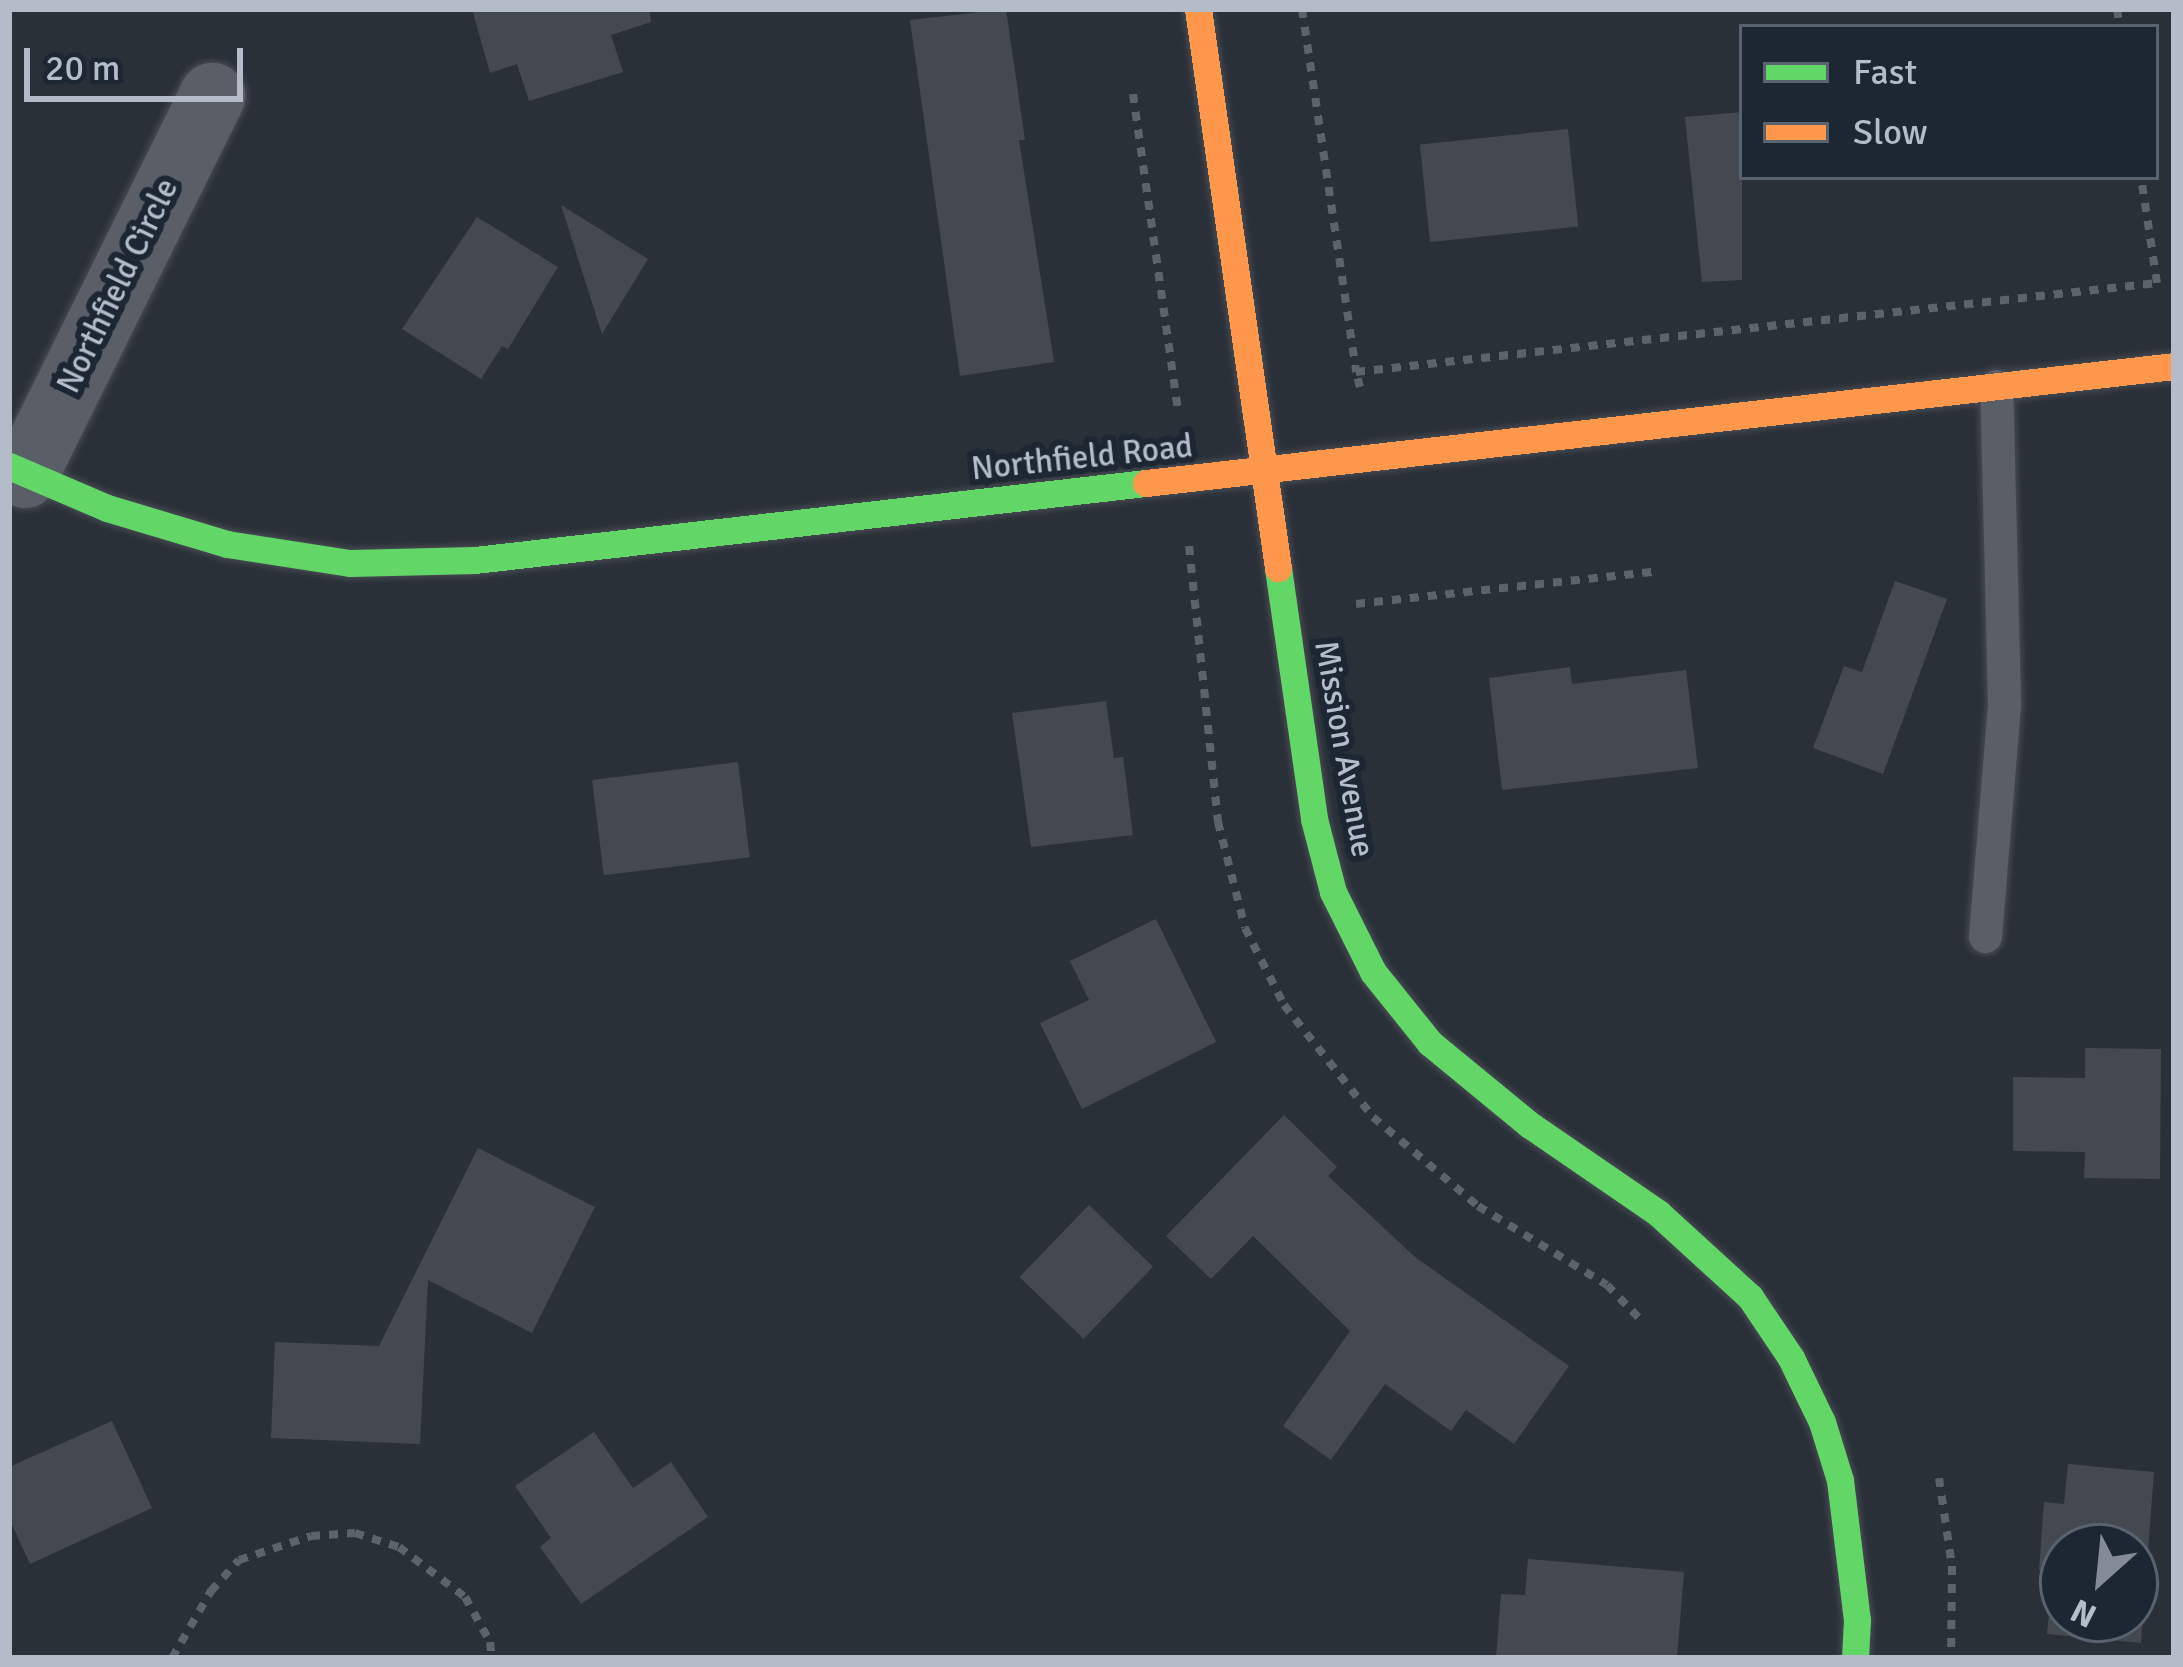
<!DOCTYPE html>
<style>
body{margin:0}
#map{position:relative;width:2183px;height:1667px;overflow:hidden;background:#2a3038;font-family:Signika,sans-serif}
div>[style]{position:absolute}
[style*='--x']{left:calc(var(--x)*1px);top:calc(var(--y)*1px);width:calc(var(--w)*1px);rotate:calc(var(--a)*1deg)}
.building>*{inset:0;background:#444950;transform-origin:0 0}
.path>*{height:8px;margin-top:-4px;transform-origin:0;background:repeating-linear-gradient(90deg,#5d636a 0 9px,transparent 0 18px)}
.roads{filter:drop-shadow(0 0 3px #484c53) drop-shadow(0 0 3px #484c53)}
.lane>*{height:33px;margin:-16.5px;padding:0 16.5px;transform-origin:16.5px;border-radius:16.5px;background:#5a5e66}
.street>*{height:66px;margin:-33px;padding:0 33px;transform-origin:33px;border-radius:33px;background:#5a5e66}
.fast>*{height:27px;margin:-13.5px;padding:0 13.5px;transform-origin:13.5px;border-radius:13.5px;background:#63d668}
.slow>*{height:27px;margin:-13.5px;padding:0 13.5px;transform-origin:13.5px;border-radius:13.5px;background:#ff974d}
span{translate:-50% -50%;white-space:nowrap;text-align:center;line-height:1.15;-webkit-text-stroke:12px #1d2633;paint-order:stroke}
.street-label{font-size:33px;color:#b4bcc9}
.frame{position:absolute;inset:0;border:12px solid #b4bcc9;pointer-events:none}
.legend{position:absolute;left:1739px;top:24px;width:420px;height:156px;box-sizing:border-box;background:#1d2633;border:3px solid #59626f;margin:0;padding:15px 21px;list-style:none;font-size:36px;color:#b4bcc9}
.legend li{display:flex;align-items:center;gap:24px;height:60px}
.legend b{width:60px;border:3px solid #59626f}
.north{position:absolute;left:2039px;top:1523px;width:120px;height:120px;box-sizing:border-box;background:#1d2633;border:3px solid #59626f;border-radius:50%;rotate:207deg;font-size:33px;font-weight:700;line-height:48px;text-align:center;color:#b4bcc9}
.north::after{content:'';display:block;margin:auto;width:42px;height:54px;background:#848b96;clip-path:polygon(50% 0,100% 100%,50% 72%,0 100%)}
.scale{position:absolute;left:24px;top:48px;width:219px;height:54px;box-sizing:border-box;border:6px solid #b4bcc9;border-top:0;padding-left:15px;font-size:36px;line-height:42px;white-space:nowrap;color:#b4bcc9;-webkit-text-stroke:9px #1d2633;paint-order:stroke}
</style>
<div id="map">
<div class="building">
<div style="clip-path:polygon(472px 9px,649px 9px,651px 22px,611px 35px,623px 72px,529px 101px,517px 64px,490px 73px)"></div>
<div style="clip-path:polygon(1006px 9px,1025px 140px,1019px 140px,1054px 362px,960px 376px,910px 20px)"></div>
<div style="clip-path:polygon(1742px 112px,1742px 280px,1702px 282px,1685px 117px)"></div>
<div style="left:1568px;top:129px;width:98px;height:149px;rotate:84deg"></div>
<div style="clip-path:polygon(561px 205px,648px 259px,602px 334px)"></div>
<div style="clip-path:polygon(477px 217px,558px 267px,508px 349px,502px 346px,481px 379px,402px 329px)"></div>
<div style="clip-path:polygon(1895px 581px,1947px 599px,1883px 774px,1813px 748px,1844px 666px,1862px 672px)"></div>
<div style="clip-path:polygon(1570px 667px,1572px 684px,1686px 670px,1698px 768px,1502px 790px,1489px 678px)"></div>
<div style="clip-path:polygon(1106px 701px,1114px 758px,1123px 757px,1133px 835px,1031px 847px,1012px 713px)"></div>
<div style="left:738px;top:762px;width:96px;height:147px;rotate:83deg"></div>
<div style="clip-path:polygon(1156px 919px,1216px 1042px,1082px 1109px,1040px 1023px,1089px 1000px,1070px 961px)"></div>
<div style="clip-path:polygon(2085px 1048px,2161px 1049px,2160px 1179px,2084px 1178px,2085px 1152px,2013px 1151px,2013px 1077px,2085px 1078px)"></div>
<div style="clip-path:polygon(1284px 1115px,1337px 1167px,1328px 1176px,1415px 1257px,1569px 1366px,1514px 1444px,1466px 1410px,1451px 1431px,1385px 1384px,1331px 1460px,1283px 1426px,1350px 1331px,1253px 1236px,1211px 1279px,1166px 1236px)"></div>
<div style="clip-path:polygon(478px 1148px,595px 1207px,532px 1333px,428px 1280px,420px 1444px,271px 1438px,275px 1342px,379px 1346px)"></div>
<div style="left:1089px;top:1205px;width:89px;height:100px;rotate:44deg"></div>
<div style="clip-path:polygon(112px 1421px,152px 1508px,30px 1564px,9px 1518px,9px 1467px)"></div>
<div style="clip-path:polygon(594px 1432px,633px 1488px,671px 1462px,708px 1517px,581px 1604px,540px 1547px,551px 1538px,515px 1486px)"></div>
<div style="clip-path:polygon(evenodd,2068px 1464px,2154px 1472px,2141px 1643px,2047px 1634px,2053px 1572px,2039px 1570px,2044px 1502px,2064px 1504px,2068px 1464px,2063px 1547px,2135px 1547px,2135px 1619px,2063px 1619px,2063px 1547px)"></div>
<div style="clip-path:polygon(1528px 1559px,1684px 1572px,1677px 1658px,1496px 1658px,1501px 1594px,1525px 1595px)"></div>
</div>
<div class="path">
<div style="--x:1302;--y:9;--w:367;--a:81.5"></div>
<div style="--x:2117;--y:9;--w:18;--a:81"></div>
<div style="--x:1133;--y:94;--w:320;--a:81.9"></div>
<div style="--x:1360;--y:387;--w:16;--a:-105"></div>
<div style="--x:1356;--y:372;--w:806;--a:-6.34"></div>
<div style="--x:2157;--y:283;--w:107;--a:-98.6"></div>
<div style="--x:1189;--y:546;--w:278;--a:84"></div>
<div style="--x:1218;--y:822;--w:109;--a:75.7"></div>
<div style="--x:1245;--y:928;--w:86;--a:63.1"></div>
<div style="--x:1284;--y:1005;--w:143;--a:51.5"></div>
<div style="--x:1373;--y:1117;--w:138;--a:40.3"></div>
<div style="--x:1478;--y:1206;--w:151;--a:31.5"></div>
<div style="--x:1607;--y:1285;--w:45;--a:45.9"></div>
<div style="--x:1356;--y:604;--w:304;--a:-6.2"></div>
<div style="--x:1939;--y:1478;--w:89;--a:81.6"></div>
<div style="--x:1952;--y:1566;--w:92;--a:90.6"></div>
<div style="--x:172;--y:1658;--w:78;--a:-59.8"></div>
<div style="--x:211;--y:1591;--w:42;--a:-47.9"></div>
<div style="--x:239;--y:1560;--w:76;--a:-18.4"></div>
<div style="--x:311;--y:1536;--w:44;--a:-3.9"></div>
<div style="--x:355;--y:1533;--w:46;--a:17.7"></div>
<div style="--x:399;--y:1547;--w:83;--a:37.1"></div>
<div style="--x:465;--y:1597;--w:51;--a:60.9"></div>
<div style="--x:490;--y:1642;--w:16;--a:83"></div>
</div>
<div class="roads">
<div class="lane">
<div style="--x:1985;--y:936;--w:234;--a:-85.3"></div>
<div style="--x:2004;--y:703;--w:317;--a:-91.4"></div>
</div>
<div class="street">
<div style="--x:25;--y:475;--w:423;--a:-63.7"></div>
</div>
<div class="fast">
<div style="--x:9;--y:466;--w:107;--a:23.2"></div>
<div style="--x:107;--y:508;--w:125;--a:16.7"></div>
<div style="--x:227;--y:544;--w:124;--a:8.8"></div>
<div style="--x:350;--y:563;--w:125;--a:-1.4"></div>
<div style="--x:475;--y:560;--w:675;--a:-6.55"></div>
<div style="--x:1278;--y:568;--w:254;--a:81.8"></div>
<div style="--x:1314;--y:819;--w:75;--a:75.4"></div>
<div style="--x:1333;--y:892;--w:89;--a:63.4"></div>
<div style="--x:1373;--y:972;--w:91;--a:51.2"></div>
<div style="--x:1430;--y:1043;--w:129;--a:39.4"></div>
<div style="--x:1530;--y:1125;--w:155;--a:34.5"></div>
<div style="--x:1658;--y:1213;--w:125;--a:42.4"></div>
<div style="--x:1750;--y:1297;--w:73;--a:56.1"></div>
<div style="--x:1791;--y:1358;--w:71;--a:64.2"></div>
<div style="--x:1822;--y:1422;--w:61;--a:72.8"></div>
<div style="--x:1840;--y:1480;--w:141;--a:83.1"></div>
<div style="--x:1857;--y:1620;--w:38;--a:93"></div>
</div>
<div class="slow">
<div style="--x:1198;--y:9;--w:565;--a:81.86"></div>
<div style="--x:1146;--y:483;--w:1035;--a:-6.49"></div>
</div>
</div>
<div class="street-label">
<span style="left:118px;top:286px;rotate:-64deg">Northfield Circle</span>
<span style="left:1082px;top:458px;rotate:-6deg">Northfield Road</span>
<span style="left:1344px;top:749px;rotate:80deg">Mission Avenue</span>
</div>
<div class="frame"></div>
<ul class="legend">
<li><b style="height:15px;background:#63d668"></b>Fast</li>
<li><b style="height:15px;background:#ff974d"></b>Slow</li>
</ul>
<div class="north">N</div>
<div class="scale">20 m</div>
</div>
